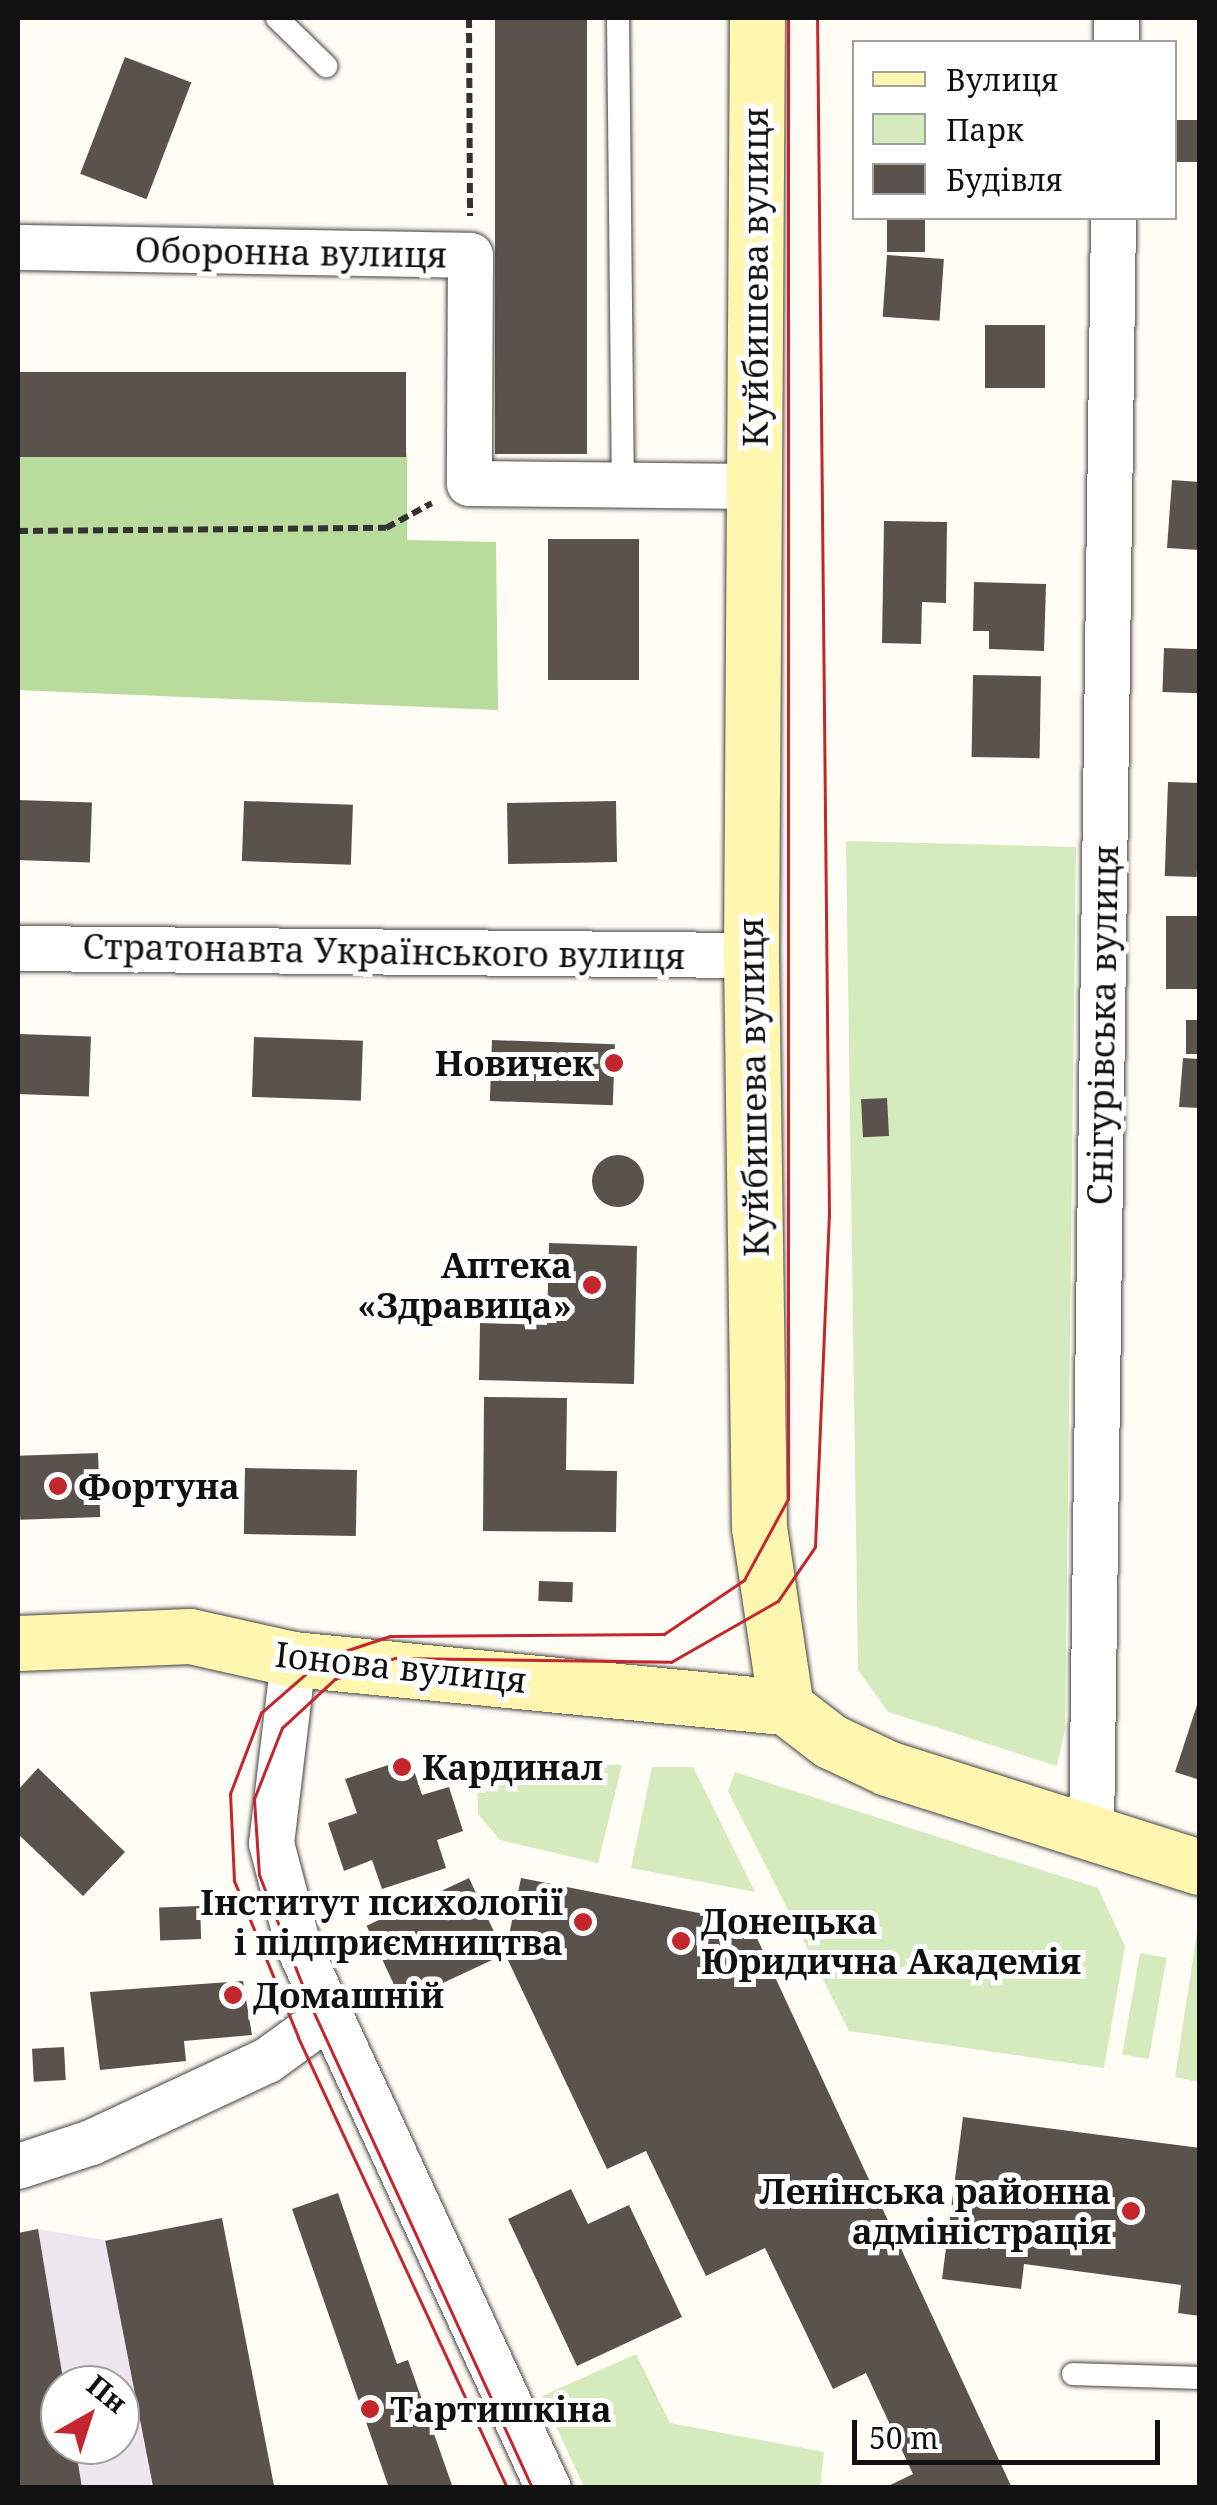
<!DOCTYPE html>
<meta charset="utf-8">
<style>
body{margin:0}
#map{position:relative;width:1217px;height:2505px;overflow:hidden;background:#fffdf5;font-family:"Noto Serif",serif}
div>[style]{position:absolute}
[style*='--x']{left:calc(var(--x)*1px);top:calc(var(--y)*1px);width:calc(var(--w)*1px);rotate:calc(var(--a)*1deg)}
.industrial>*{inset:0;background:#eee6ef}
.green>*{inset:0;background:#d5ebbd;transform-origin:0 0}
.forest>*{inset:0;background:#b9dc9c}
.building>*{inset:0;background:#5a524d;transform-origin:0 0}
.round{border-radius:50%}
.path>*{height:6px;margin-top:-3px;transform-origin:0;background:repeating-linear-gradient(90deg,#333 0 10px,transparent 0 15px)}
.roads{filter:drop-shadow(0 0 2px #444) drop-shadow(0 0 2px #444)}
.lane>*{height:22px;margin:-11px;padding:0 11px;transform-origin:11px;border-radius:11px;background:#fff}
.street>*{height:45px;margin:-22.5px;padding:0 22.5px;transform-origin:22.5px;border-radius:22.5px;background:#fff}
.secondary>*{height:55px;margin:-27.5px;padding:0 27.5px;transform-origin:27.5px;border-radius:27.5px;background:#fff6b0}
.tram>*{height:2.5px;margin:-1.25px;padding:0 1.25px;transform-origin:1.25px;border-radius:1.25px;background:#c4262e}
.dots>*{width:28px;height:28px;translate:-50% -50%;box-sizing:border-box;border:5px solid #fff;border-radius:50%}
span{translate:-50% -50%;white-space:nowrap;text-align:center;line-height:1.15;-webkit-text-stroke:10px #fff;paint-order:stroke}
.street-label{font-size:35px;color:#111}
.poi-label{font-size:35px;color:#111;font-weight:700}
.right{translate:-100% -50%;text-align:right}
.left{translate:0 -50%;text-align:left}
.frame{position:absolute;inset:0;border:20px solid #111;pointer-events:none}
.legend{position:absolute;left:852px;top:40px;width:325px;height:180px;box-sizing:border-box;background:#fff;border:2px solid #a0a0a0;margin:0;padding:12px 18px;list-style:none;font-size:30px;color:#111}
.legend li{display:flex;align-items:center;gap:20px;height:50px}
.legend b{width:50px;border:2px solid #a0a0a0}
.north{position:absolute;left:40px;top:2365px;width:100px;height:100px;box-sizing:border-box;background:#fff;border:2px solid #a0a0a0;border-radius:50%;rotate:39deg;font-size:28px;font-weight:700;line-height:40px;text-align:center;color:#111}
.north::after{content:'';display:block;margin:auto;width:35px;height:45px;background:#c4262e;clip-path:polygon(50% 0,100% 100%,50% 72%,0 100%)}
.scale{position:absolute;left:852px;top:2420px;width:308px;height:45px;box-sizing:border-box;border:5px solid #111;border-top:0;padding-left:12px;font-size:30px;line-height:35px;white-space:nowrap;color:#111;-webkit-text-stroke:8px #fff;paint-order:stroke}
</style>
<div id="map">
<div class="industrial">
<div style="clip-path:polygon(evenodd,38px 2229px,105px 2240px,152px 2487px,18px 2488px,18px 2233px,38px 2229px,60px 2385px,120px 2385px,120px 2445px,60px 2445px,60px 2385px)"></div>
</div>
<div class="green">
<div style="clip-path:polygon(846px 841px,1076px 847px,1065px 1730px,1057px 1766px,888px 1712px,858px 1670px)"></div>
<div style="clip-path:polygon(477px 1761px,622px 1765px,598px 1863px,500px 1840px,478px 1814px)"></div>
<div style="clip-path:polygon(652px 1767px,693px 1767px,755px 1892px,631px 1868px)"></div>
<div style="clip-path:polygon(735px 1772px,1098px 1888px,1125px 1946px,1104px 2068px,849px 2031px,728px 1791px)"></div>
<div style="clip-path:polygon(1198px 1925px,1200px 1926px,1199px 2082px,1175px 2077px)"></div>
<div style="left:1140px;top:1953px;width:27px;height:103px;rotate:10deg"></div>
<div style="clip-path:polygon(636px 2354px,670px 2423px,824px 2452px,820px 2487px,584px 2487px,542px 2396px)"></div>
</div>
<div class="forest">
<div style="clip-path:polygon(407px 453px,407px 540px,496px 542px,498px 710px,18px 690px,18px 457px)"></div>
</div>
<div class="building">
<div style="left:495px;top:18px;width:92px;height:436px"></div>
<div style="left:125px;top:57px;width:71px;height:125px;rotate:21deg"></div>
<div style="left:1200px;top:120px;width:42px;height:26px;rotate:90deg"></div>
<div style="left:887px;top:218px;width:38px;height:34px"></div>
<div style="left:887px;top:255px;width:57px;height:62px;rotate:4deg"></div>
<div style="left:985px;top:325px;width:60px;height:63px"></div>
<div style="left:18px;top:372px;width:388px;height:85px"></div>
<div style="clip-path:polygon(1172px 480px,1200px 482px,1200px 550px,1167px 548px)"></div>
<div style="clip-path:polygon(884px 521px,947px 522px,946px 603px,922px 602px,921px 644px,882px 643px)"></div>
<div style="left:548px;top:539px;width:91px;height:141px"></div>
<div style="clip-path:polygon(974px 582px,1046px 584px,1044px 651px,989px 649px,989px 631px,973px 631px)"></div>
<div style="left:1164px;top:648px;width:36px;height:44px;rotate:2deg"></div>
<div style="left:973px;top:675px;width:68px;height:82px;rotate:1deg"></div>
<div style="left:1168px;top:782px;width:32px;height:94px;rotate:2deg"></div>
<div style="left:18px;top:800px;width:74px;height:60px;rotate:2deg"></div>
<div style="left:244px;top:801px;width:109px;height:60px;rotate:2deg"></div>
<div style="left:616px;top:801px;width:61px;height:109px;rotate:89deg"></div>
<div style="left:1166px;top:916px;width:34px;height:73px"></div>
<div style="left:1186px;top:1020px;width:14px;height:34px"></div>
<div style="left:18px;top:1034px;width:73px;height:60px;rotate:2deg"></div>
<div style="left:254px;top:1037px;width:109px;height:60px;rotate:2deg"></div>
<div style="left:492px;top:1040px;width:123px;height:61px;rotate:2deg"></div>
<div style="clip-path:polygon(1183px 1058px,1200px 1059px,1200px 1108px,1179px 1107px)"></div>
<div style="left:887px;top:1098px;width:38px;height:26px;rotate:87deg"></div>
<div class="round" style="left:592px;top:1155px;width:52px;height:52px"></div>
<div style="clip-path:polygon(549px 1243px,637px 1246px,634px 1384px,479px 1380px,480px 1323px,547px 1325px)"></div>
<div style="clip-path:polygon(484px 1397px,567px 1398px,566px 1470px,617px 1471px,616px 1532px,483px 1531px)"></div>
<div style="left:98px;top:1453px;width:64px;height:80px;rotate:88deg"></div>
<div style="left:245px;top:1468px;width:112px;height:66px;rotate:1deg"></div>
<div style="left:539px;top:1581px;width:34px;height:20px;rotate:2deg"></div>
<div style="clip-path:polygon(1199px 1699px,1200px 1700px,1200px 1780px,1175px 1772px)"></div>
<div style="clip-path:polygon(410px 1758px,422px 1795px,449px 1787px,463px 1831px,437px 1840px,446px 1868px,382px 1889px,372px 1860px,344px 1871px,328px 1823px,357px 1813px,345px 1779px)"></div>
<div style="clip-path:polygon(38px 1768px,125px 1852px,83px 1896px,18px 1834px,18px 1790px)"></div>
<div style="left:469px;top:1878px;width:84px;height:113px;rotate:65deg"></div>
<div style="clip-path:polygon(521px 1878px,750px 1923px,1012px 2488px,884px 2488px,913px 2474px,866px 2373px,833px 2389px,765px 2248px,706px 2276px,646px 2151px,607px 2169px,505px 1954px)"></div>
<div style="left:200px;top:1906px;width:33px;height:41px;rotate:88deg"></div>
<div style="clip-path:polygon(243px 1981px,252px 2035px,184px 2041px,186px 2061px,100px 2070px,90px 1992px)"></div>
<div style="left:64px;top:2047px;width:33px;height:32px;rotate:87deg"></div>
<div style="clip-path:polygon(963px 2117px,1200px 2148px,1200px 2316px,1178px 2313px,1181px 2285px,1024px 2264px,1021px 2289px,942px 2279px)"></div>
<div style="clip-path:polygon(571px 2189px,588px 2224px,629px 2205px,682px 2317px,577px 2366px,508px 2219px)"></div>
<div style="clip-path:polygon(338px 2193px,397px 2364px,408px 2360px,453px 2488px,389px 2488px,292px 2209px)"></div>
<div style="left:222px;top:2218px;width:275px;height:119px;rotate:79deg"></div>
<div style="clip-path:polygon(38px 2229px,64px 2385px,60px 2445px,75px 2445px,82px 2488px,18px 2488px,18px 2233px)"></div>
</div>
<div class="path">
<div style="--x:469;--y:18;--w:198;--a:89.7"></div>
<div style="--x:18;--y:531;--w:368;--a:-0.5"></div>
<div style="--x:386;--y:528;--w:52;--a:-28.5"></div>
</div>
<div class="roads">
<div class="lane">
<div style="--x:277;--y:18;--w:69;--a:44.4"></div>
<div style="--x:618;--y:18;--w:468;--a:89.4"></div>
<div style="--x:1073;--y:2374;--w:127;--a:1.8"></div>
</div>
<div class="street">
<div style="--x:1116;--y:42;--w:24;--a:-90"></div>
<div style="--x:18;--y:247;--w:452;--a:1"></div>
<div style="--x:470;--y:255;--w:228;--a:90.3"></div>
<div style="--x:469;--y:483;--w:286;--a:0.6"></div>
<div style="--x:18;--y:948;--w:733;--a:0.55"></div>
<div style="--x:293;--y:1659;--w:185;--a:96.8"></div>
<div style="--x:271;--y:1843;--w:106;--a:75.3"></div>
<div style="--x:298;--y:1946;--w:597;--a:65.24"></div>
<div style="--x:1091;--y:1833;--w:1615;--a:-89.22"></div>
<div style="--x:18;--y:2166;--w:77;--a:-18.2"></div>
<div style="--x:91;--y:2142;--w:194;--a:-25"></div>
<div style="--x:267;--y:2060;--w:77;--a:-36"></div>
</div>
<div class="secondary">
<div style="--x:757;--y:18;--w:937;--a:90.37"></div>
<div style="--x:751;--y:955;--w:572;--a:89.2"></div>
<div style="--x:759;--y:1527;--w:182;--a:81.5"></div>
<div style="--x:786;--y:1707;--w:56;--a:37.7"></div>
<div style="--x:830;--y:1741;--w:63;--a:25.3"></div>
<div style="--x:887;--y:1768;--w:328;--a:17.6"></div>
<div style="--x:18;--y:1643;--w:172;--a:-2.3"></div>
<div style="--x:190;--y:1636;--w:106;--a:12.6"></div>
<div style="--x:293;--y:1659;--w:495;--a:5.6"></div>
</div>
</div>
<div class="tram">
<div style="--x:507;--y:2488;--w:497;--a:-114.9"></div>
<div style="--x:298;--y:2037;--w:169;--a:-112.3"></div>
<div style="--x:234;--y:1881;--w:87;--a:-92.6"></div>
<div style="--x:230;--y:1794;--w:87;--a:-69.1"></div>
<div style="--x:261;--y:1713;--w:84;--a:-41.1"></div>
<div style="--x:324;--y:1658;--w:70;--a:-18.4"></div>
<div style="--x:390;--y:1636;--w:274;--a:-0.4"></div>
<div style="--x:664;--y:1634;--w:97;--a:-34"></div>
<div style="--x:744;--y:1580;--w:92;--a:-61.5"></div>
<div style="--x:788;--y:1499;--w:1481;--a:-90"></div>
<div style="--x:532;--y:2488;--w:537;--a:-114.66"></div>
<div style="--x:308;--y:2000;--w:134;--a:-111.4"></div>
<div style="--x:259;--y:1875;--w:76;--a:-93.8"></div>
<div style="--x:254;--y:1799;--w:76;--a:-68.5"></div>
<div style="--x:282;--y:1728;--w:72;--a:-42.8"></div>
<div style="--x:335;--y:1679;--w:64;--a:-19.3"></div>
<div style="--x:395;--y:1658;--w:276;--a:0.8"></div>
<div style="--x:671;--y:1662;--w:123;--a:-29.7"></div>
<div style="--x:778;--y:1601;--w:65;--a:-55.6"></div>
<div style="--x:815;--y:1547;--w:331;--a:-87.6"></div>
<div style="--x:829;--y:1216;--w:1198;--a:-90.57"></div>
</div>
<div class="dots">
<div style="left:614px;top:1063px;background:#c4262e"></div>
<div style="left:592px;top:1285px;background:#c4262e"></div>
<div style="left:58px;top:1486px;background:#c4262e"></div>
<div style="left:402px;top:1767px;background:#c4262e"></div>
<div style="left:583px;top:1922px;background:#c4262e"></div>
<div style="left:681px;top:1941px;background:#c4262e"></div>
<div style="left:233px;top:1995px;background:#c4262e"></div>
<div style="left:1131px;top:2211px;background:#c4262e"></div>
<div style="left:370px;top:2409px;background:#c4262e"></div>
</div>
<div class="street-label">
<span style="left:291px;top:252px;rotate:1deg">Оборонна вулиця</span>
<span style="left:755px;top:277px;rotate:-90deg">Куйбишева вулиця</span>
<span style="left:384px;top:951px;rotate:1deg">Стратонавта Українського вулиця</span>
<span style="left:1102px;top:1025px;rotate:-89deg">Снігурівська вулиця</span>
<span style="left:753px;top:1087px;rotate:-91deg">Куйбишева вулиця</span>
<span style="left:401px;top:1667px;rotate:6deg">Іонова вулиця</span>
</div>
<div class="poi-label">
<span class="right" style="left:594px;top:1063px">Новичек</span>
<span class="right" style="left:572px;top:1285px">Аптека<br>«Здравица»</span>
<span class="left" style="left:78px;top:1486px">Фортуна</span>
<span class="left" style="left:422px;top:1767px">Кардинал</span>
<span class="right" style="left:563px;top:1922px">Інститут психології<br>і підприємництва</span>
<span class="left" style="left:701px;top:1941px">Донецька<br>Юридична Академія</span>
<span class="left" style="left:253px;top:1995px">Домашній</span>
<span class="right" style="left:1111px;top:2211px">Ленiнська районна<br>адміністрація</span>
<span class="left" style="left:390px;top:2409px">Тартишкіна</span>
</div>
<div class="frame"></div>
<ul class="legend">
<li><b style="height:12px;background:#fff6b0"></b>Вулиця</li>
<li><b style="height:28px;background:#d5ebbd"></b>Парк</li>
<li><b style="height:28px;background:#5a524d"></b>Будівля</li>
</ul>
<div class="north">Пн</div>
<div class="scale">50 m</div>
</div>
